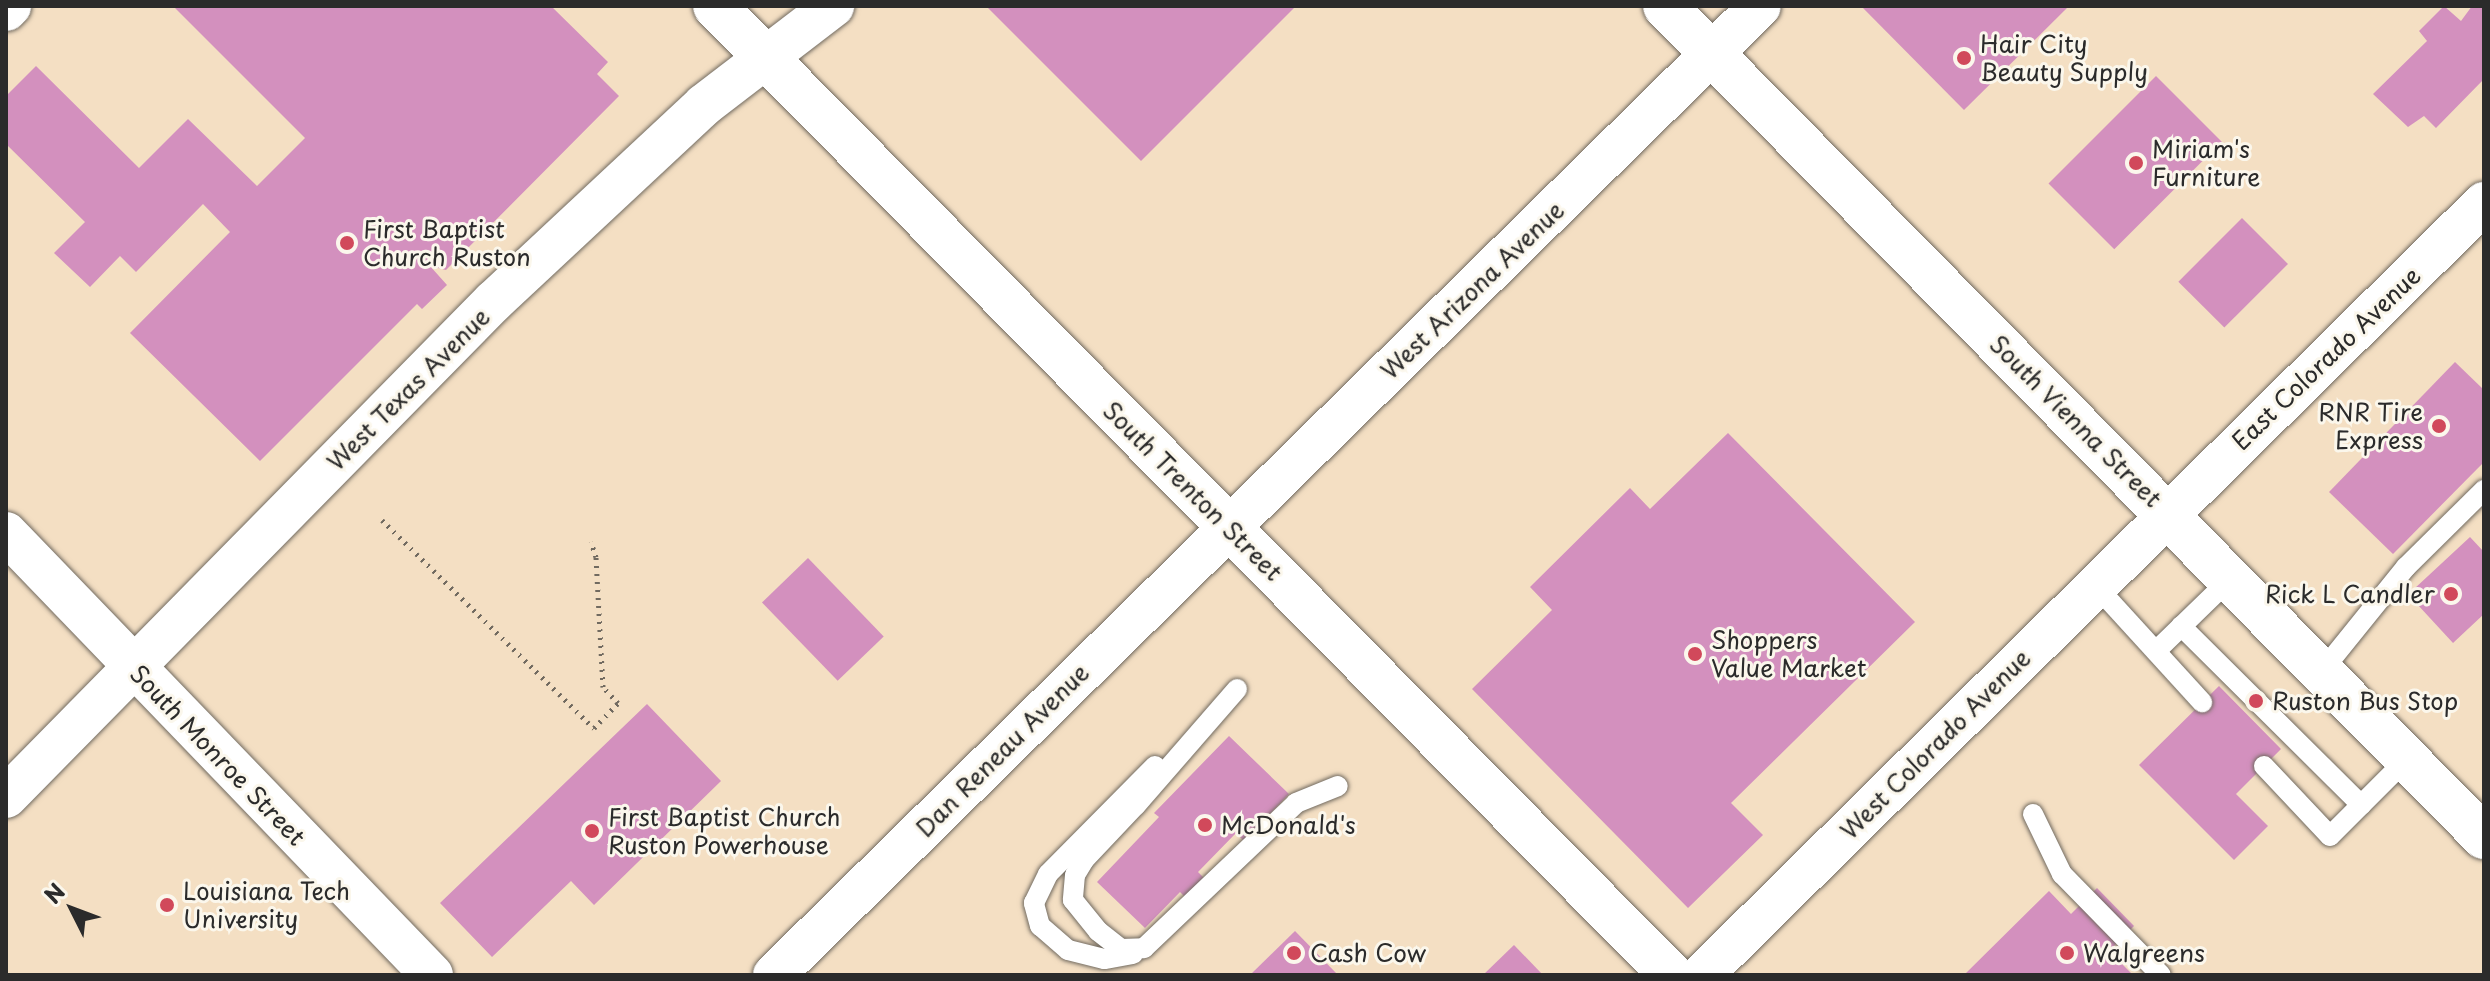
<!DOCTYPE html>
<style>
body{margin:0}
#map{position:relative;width:2490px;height:981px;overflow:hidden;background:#f4dfc3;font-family:"Playpen Sans",sans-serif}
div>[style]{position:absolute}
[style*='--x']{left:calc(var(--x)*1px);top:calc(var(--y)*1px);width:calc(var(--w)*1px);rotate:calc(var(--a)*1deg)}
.building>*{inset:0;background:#d390be;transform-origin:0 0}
.path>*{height:5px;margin-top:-2.5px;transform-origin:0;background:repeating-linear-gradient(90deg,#716a60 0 2px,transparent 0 8px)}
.roads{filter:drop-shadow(0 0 2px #716a60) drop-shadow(0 0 2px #716a60)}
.lane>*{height:20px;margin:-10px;padding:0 10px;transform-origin:10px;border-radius:10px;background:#fff}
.street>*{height:42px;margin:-21px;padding:0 21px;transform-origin:21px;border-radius:21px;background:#fff}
.highway>*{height:44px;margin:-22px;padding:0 22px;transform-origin:22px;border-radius:22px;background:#fff}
.dots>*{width:22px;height:22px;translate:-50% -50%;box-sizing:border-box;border:4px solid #fbf7ec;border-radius:50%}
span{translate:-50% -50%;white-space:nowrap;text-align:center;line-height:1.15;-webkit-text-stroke:6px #fbf7ec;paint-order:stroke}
.poi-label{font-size:24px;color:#2b2b2b}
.left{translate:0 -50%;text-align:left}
.right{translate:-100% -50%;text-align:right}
.street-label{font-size:24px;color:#2b2b2b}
.frame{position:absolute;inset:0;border:8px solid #2b2b2b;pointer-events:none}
.north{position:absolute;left:32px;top:869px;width:80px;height:80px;-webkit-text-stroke:6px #fbf7ec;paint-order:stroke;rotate:312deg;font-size:22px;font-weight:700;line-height:32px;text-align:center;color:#2b2b2b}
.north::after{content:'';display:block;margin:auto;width:28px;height:36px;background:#2b2b2b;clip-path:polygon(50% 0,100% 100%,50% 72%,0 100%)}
</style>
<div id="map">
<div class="building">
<div style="clip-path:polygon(173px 6px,551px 6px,608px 62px,597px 74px,619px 96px,446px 270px,430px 266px,447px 285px,422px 309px,417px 304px,260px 461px,130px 333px,230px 232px,203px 204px,136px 272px,120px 256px,90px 287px,54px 253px,85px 222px,6px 144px,6px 96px,36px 66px,139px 168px,188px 119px,257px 186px,305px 138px)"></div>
<div style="clip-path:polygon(986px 6px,1296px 6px,1141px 161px)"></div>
<div style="clip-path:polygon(1861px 6px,2069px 6px,1964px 110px)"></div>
<div style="clip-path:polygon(2444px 6px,2461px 21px,2472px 6px,2484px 7px,2484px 79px,2436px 128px,2424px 116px,2408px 127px,2373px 94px,2427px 41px,2419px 31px)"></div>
<div style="left:2156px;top:76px;width:93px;height:152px;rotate:45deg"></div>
<div style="left:2242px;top:218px;width:65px;height:90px;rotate:45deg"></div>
<div style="clip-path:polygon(2455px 362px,2484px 390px,2484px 462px,2393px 554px,2329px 492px)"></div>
<div style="clip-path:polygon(1728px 433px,1915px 622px,1731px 803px,1763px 835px,1688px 908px,1472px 689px,1552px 610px,1530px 587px,1630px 488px,1650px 509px)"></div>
<div style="clip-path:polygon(2470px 537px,2484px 552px,2484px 614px,2453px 643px,2417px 604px,2423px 599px,2414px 589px)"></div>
<div style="left:808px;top:558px;width:109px;height:64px;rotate:46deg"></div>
<div style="clip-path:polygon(2219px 686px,2281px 749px,2236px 794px,2268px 826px,2234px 860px,2139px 765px)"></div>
<div style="clip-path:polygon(647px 704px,721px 781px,594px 905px,571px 881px,492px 957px,440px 903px)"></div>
<div style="clip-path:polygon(1229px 736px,1289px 794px,1244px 841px,1236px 833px,1198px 872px,1206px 880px,1188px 900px,1180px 892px,1145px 928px,1097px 882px,1159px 817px,1154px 813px)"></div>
<div style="clip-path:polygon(2097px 888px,2134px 926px,2109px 951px,2133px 975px,1964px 975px,2049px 891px,2071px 914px)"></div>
<div style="clip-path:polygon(1295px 931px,1338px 975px,1250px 975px)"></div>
<div style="clip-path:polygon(1514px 945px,1543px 975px,1483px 975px)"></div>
</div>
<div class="path">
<div style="--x:382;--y:520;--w:297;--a:44.5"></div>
<div style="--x:594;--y:728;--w:35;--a:-46"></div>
<div style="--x:618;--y:703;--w:22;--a:-133"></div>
<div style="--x:603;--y:687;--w:130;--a:-93.1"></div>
<div style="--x:596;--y:557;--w:16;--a:-108"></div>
</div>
<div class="roads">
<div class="lane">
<div style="--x:2095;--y:585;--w:159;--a:47.6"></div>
<div style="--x:2181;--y:626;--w:254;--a:44.8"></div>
<div style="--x:2156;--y:651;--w:105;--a:-44.2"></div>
<div style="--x:2322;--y:671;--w:134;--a:-51.1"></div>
<div style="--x:2406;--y:567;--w:110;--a:-44.6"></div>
<div style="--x:1237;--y:689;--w:154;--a:131"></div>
<div style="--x:1136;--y:805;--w:76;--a:133.4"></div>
<div style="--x:1084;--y:860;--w:17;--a:121"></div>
<div style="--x:1075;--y:875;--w:25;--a:95"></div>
<div style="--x:1073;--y:900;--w:40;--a:51"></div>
<div style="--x:1098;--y:931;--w:29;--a:38"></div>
<div style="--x:1121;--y:949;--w:23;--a:-2"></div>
<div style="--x:1144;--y:948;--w:210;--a:-43.6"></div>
<div style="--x:1296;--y:803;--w:45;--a:-22"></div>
<div style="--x:2264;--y:766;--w:96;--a:46.7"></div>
<div style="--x:2330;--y:836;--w:109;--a:-45"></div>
<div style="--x:2033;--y:814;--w:67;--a:64.2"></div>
<div style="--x:2062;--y:874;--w:141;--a:45.6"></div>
<div style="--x:1133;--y:954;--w:29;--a:170"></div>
<div style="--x:1104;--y:959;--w:37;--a:-166"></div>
<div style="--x:1068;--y:950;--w:37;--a:-139"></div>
<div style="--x:1040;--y:926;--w:24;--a:-105"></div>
<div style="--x:1034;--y:903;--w:32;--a:-64"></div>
<div style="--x:1048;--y:874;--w:152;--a:-45.3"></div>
</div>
<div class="street">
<div style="--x:6;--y:10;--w:6;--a:-45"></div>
<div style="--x:6;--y:533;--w:614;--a:46.06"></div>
<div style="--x:6;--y:797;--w:696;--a:-45.47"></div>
<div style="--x:494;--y:301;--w:287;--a:-43"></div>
<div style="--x:704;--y:105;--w:163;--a:-37.5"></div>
<div style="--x:774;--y:975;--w:1382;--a:-44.5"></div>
<div style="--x:1702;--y:975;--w:1099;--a:-44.63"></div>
</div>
<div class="highway">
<div style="--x:715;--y:6;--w:1361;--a:45.39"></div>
<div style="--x:1665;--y:6;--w:1167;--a:45.42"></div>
</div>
</div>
<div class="dots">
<div style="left:1964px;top:58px;background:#d1495b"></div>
<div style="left:2136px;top:163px;background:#d1495b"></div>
<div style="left:347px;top:243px;background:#d1495b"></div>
<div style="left:2439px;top:426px;background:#d1495b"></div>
<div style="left:2451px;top:594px;background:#d1495b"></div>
<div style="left:1695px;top:654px;background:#d1495b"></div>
<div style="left:2256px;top:701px;background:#d1495b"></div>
<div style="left:1205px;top:825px;background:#d1495b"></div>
<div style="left:592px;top:831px;background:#d1495b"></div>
<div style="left:167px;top:905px;background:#d1495b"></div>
<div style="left:1294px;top:953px;background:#d1495b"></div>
<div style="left:2067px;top:953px;background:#d1495b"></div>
</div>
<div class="poi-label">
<span class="left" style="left:1980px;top:58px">Hair City<br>Beauty Supply</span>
<span class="left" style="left:2152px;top:163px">Miriam's<br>Furniture</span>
<span class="left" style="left:363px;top:243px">First Baptist<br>Church Ruston</span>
<span class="right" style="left:2423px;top:426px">RNR Tire<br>Express</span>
<span class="right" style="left:2435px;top:594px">Rick L Candler</span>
<span class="left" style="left:1711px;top:654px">Shoppers<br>Value Market</span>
<span class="left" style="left:2272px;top:701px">Ruston Bus Stop</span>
<span class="left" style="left:608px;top:831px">First Baptist Church<br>Ruston Powerhouse</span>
<span class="left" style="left:1221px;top:825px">McDonald's</span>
<span class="left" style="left:183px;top:905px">Louisiana Tech<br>University</span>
<span class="left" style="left:1310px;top:953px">Cash Cow</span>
<span class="left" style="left:2083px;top:953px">Walgreens</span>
</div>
<div class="street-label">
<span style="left:1472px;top:290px;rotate:-44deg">West Arizona Avenue</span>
<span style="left:2326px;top:358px;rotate:-44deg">East Colorado Avenue</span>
<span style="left:408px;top:389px;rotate:-45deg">West Texas Avenue</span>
<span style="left:2076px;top:421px;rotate:45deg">South Vienna Street</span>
<span style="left:1193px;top:491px;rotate:45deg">South Trenton Street</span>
<span style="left:1935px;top:744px;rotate:-45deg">West Colorado Avenue</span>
<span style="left:1002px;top:750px;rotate:-45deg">Dan Reneau Avenue</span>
<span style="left:218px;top:755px;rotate:46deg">South Monroe Street</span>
</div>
<div class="frame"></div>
<div class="north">N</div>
</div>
